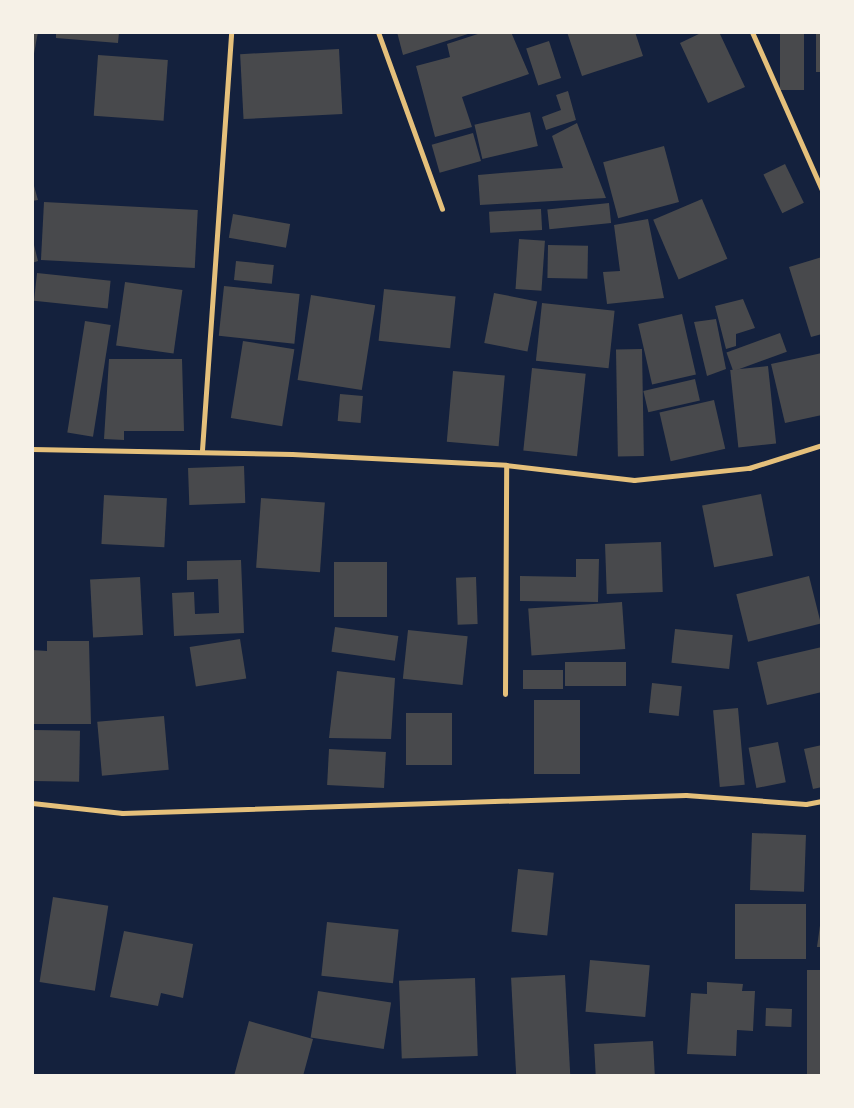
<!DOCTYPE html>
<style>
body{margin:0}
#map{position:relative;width:854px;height:1108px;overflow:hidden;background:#14213d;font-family:"Alegreya Sans",sans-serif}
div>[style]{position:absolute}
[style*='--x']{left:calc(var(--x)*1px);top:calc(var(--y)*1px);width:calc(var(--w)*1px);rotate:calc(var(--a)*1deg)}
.building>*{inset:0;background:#48494c;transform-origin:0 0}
.minor>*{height:5px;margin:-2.5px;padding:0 2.5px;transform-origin:2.5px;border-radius:2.5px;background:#e5c07b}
span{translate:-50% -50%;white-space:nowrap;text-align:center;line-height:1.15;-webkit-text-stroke:5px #f6f1e7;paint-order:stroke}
.frame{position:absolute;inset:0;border:34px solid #f6f1e7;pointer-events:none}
</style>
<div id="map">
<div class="building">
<div style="clip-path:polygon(32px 32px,38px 32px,33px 59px,32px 58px)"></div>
<div style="clip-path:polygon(56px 32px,119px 32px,118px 43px,56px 38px)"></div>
<div style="clip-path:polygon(397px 32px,470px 32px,471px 33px,403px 55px)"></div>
<div style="clip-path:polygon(484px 32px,511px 32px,529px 74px,462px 97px,472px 127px,435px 137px,416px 66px,450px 57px,447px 44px)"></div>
<div style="clip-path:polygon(567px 32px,635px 32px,643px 56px,582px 76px)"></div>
<div style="clip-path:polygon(703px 32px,719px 32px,745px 87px,708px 103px,680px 43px)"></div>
<div style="left:780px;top:32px;width:24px;height:58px"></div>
<div style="left:816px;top:33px;width:6px;height:39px"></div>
<div style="left:549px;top:41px;width:39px;height:24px;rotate:72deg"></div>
<div style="left:339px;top:49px;width:65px;height:99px;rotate:87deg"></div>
<div style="left:98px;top:55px;width:70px;height:61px;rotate:4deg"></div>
<div style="clip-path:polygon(568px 91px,576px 120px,546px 130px,542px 117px,561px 110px,556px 95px)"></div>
<div style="left:530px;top:112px;width:35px;height:57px;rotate:77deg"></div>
<div style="clip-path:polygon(577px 123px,606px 198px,480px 205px,478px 175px,563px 168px,552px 136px)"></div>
<div style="left:473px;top:133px;width:29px;height:43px;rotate:74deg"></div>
<div style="left:664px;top:146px;width:58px;height:63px;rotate:75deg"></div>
<div style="left:785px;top:164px;width:43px;height:24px;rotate:64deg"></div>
<div style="clip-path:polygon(32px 179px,38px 200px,32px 201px)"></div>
<div style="left:702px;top:199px;width:65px;height:53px;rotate:67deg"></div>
<div style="left:44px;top:202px;width:154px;height:58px;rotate:3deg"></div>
<div style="left:609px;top:203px;width:20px;height:62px;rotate:84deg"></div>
<div style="left:541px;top:209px;width:21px;height:52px;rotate:87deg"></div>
<div style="left:233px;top:214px;width:58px;height:24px;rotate:10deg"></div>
<div style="clip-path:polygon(648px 219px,664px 298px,607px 304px,603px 272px,620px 271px,614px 225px)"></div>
<div style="clip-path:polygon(32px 237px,38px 261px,32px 263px)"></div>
<div style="left:519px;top:239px;width:26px;height:50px;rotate:4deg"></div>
<div style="left:548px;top:245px;width:40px;height:33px;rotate:1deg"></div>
<div style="clip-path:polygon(822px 257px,822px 334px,811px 337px,789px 267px)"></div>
<div style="left:236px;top:261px;width:38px;height:19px;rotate:6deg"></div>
<div style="left:37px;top:273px;width:74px;height:28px;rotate:6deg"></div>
<div style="left:125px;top:282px;width:58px;height:64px;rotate:8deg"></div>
<div style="left:224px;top:286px;width:76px;height:50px;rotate:6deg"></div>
<div style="left:384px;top:289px;width:72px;height:52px;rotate:6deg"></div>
<div style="left:494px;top:293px;width:44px;height:51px;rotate:11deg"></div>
<div style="left:311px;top:295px;width:65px;height:86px;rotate:9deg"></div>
<div style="clip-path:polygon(743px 299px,755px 328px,736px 334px,736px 346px,726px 349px,715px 306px)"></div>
<div style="left:542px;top:303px;width:73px;height:58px;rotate:6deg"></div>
<div style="left:682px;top:314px;width:62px;height:45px;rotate:77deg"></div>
<div style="clip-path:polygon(716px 319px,726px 369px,707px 376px,694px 322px)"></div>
<div style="left:85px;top:321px;width:26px;height:113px;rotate:9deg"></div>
<div style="left:780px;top:333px;width:20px;height:57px;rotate:70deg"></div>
<div style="left:243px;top:341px;width:52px;height:78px;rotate:9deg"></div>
<div style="left:642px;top:349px;width:107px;height:26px;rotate:89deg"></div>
<div style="clip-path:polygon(822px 353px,822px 415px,785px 423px,771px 364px)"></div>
<div style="clip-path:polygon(109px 359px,182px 359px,184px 431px,124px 431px,124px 440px,104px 439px)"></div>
<div style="left:768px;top:366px;width:78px;height:38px;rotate:84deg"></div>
<div style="left:532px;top:368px;width:54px;height:83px;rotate:6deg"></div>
<div style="left:453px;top:371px;width:52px;height:71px;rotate:5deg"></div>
<div style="left:695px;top:379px;width:22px;height:53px;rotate:77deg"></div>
<div style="left:340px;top:394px;width:23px;height:27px;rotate:5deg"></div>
<div style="left:714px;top:400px;width:50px;height:56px;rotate:77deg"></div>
<div style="left:244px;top:466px;width:37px;height:56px;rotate:88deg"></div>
<div style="left:761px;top:494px;width:63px;height:60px;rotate:79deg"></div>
<div style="left:104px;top:495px;width:63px;height:49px;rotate:3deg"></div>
<div style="left:261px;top:498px;width:64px;height:70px;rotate:4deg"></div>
<div style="left:661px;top:542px;width:50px;height:56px;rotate:88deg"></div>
<div style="clip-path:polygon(576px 559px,599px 559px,598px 602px,520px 601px,520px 576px,576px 577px)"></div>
<div style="clip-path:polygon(241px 560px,244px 633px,174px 636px,172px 593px,194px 592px,195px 614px,219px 613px,218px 579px,187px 580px,187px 561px)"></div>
<div style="left:334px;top:562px;width:53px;height:55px"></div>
<div style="left:809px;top:576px;width:49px;height:75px;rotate:76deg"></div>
<div style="left:140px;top:577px;width:58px;height:50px;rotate:87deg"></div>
<div style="left:476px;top:577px;width:47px;height:20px;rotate:88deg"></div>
<div style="left:622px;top:602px;width:47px;height:94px;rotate:86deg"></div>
<div style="left:335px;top:627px;width:64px;height:25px;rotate:8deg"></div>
<div style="left:675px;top:629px;width:58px;height:34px;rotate:6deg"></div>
<div style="left:408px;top:630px;width:60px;height:49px;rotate:6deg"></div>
<div style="left:240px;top:639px;width:40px;height:51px;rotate:81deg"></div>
<div style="clip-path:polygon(47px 641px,89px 641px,91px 724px,32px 724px,32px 650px,47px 651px)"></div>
<div style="clip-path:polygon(822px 647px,822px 692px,767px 705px,757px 662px)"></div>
<div style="left:565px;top:662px;width:61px;height:24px"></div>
<div style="left:523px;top:670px;width:40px;height:19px"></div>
<div style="clip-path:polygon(337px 671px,395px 678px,391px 739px,329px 738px)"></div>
<div style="left:652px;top:683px;width:30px;height:30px;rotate:6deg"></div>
<div style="left:534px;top:700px;width:46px;height:74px"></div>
<div style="left:738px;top:708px;width:77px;height:25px;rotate:85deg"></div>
<div style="left:406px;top:713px;width:46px;height:52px"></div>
<div style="left:164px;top:716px;width:54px;height:67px;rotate:85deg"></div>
<div style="left:34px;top:730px;width:46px;height:51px;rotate:1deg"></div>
<div style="left:778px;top:742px;width:41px;height:30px;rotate:79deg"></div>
<div style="clip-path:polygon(822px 745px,822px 787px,813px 789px,804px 749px)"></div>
<div style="left:329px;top:749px;width:57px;height:36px;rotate:3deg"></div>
<div style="left:752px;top:833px;width:54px;height:57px;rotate:2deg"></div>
<div style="left:518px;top:869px;width:36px;height:63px;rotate:6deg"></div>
<div style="left:53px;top:897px;width:56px;height:86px;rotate:9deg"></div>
<div style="left:735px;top:904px;width:71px;height:55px"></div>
<div style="clip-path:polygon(822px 911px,822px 947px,817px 947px)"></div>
<div style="left:327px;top:922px;width:72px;height:54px;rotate:6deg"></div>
<div style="clip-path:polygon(124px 931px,193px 944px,183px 998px,161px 993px,158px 1006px,110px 997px)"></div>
<div style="left:590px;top:960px;width:60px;height:52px;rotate:5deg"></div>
<div style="left:822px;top:970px;width:106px;height:15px;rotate:90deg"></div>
<div style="left:565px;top:975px;width:101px;height:54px;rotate:87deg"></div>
<div style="left:475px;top:978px;width:78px;height:76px;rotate:88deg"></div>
<div style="clip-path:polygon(707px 982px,743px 984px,742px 991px,755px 991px,753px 1031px,737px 1030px,736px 1056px,687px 1054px,691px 993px,707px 994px)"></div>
<div style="left:318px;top:991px;width:74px;height:47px;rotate:9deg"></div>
<div style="left:766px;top:1008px;width:26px;height:18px;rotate:2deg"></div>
<div style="clip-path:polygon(249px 1021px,313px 1039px,303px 1076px,234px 1076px)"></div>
<div style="left:653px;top:1041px;width:35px;height:59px;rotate:87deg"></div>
</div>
<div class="minor">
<div style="--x:378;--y:32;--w:188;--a:70.1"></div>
<div style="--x:752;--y:32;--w:173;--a:66.1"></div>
<div style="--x:32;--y:449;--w:260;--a:1.1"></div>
<div style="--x:292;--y:454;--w:214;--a:2.9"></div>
<div style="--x:506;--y:465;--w:129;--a:6.7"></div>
<div style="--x:634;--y:480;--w:116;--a:-6"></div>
<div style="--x:749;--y:468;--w:77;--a:-17.5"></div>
<div style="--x:202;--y:450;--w:419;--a:-86"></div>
<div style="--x:505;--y:694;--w:229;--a:-89.7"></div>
<div style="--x:32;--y:803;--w:91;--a:6.3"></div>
<div style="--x:122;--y:813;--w:564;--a:-1.83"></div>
<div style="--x:686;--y:795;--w:120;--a:4.3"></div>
<div style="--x:806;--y:804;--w:16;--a:-11"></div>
</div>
<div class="frame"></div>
</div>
